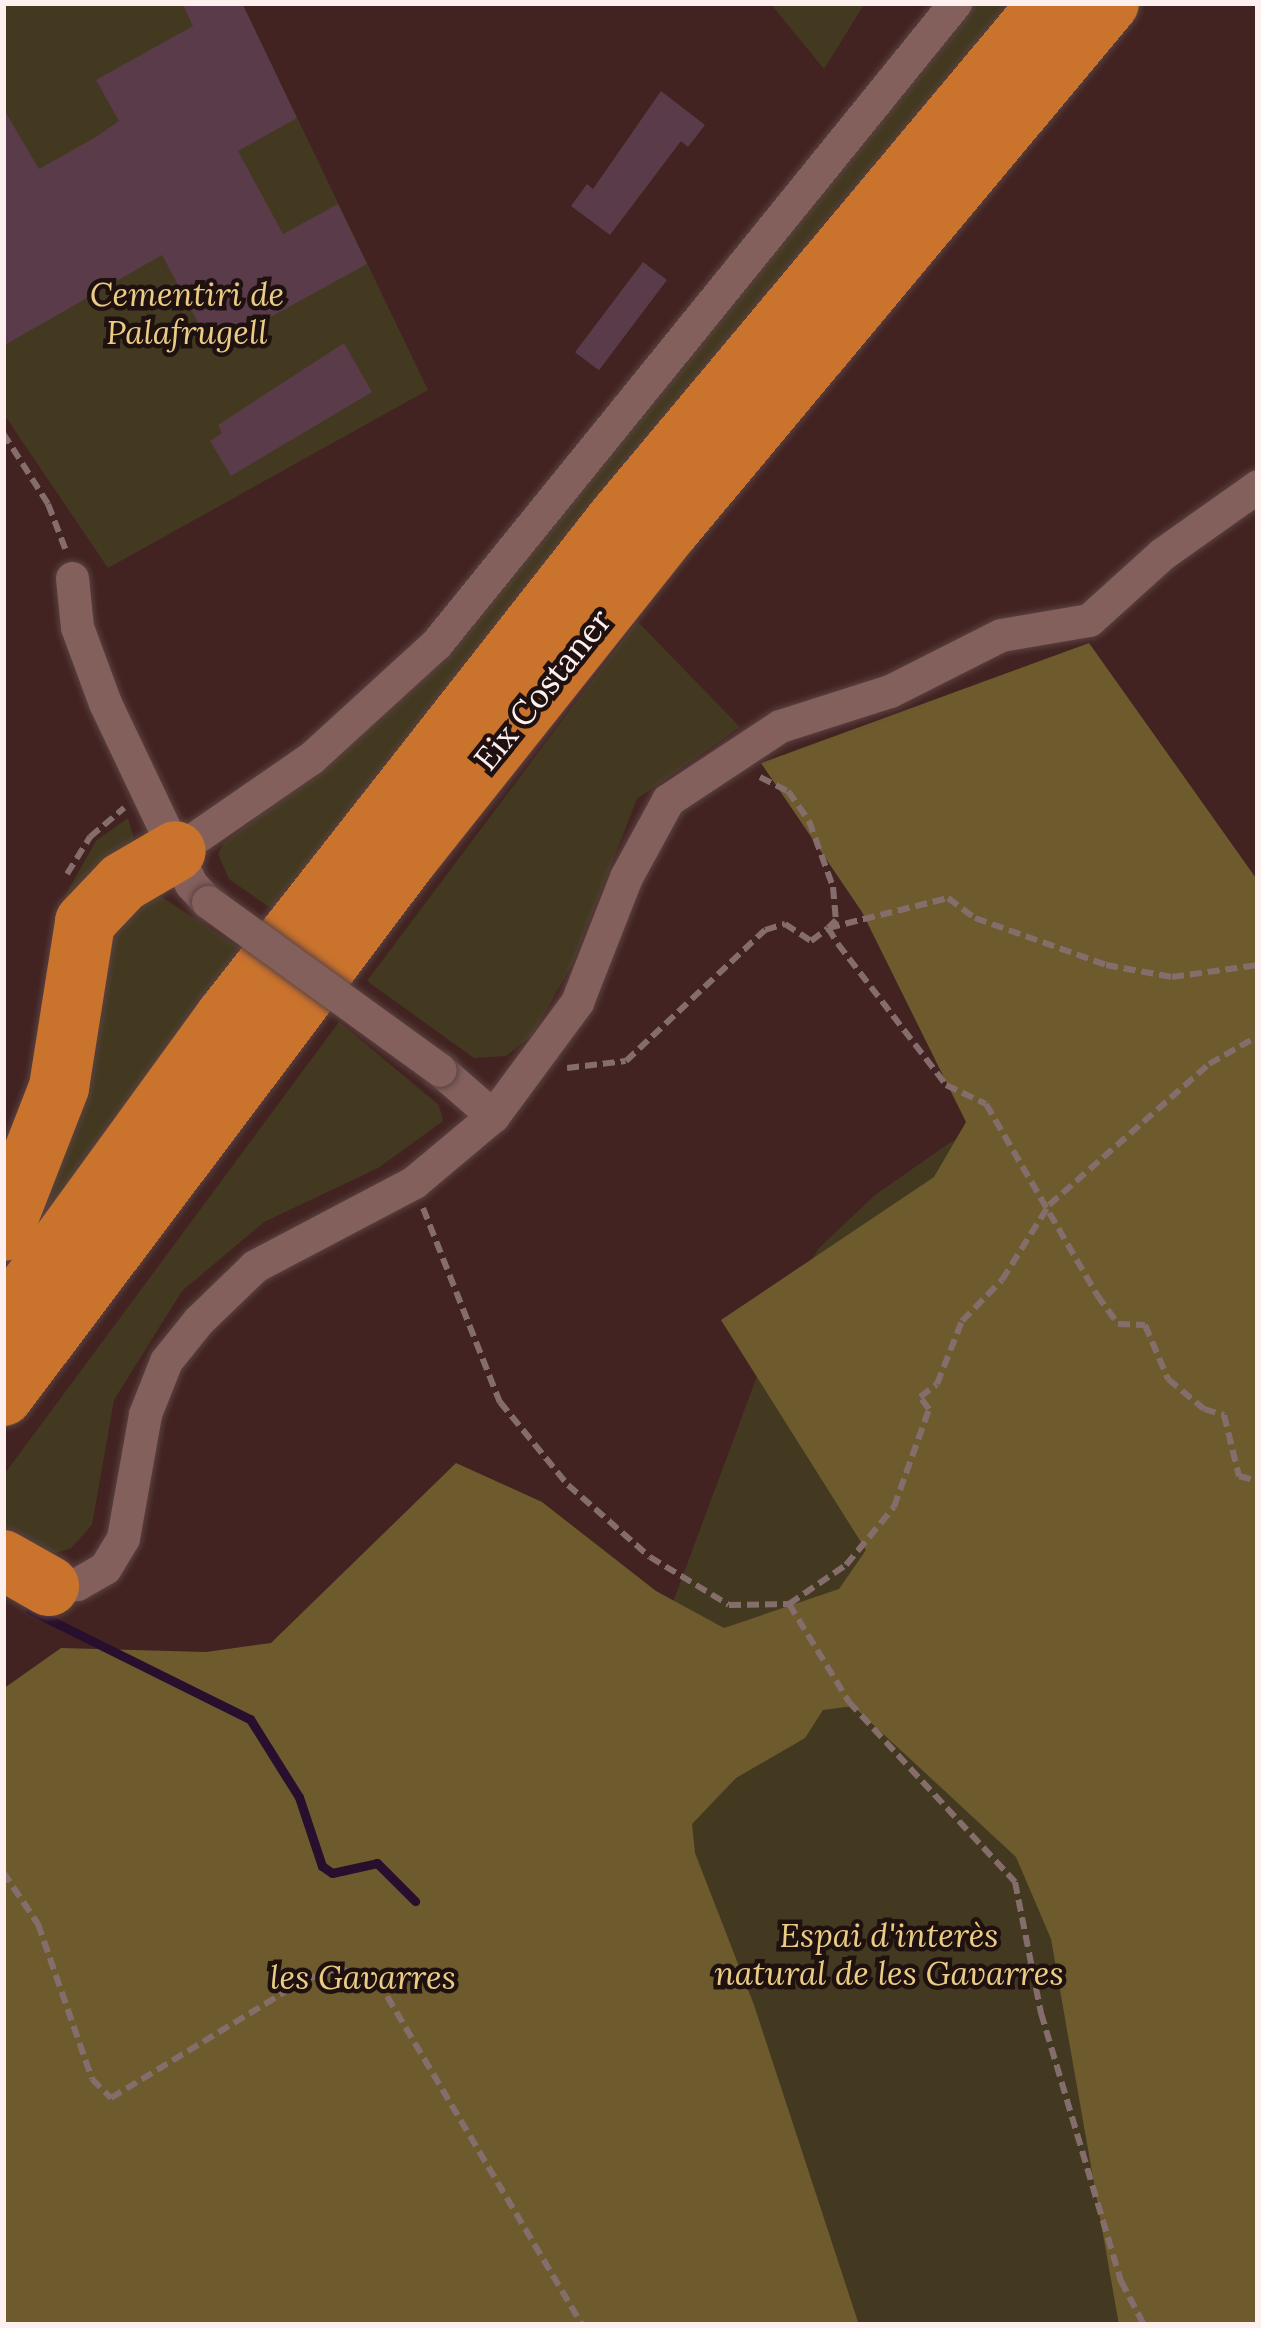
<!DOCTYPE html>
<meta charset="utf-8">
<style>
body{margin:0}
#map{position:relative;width:1261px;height:2328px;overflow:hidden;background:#422321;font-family:Lora,serif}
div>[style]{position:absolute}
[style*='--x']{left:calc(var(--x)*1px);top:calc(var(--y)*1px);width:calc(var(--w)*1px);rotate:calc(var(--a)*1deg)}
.green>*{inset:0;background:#433920}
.forest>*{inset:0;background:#6d5b2e}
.stream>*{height:9px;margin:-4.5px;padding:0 4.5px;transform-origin:4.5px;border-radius:4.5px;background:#280f2e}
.building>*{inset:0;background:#5a3b49;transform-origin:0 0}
.path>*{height:6px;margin-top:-3px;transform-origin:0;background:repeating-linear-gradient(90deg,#856d6b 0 12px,transparent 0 18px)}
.roads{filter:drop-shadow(0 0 3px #5a4241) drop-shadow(0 0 3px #5a4241)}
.street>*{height:33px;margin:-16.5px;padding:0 16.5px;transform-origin:16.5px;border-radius:16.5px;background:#84605d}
.highway>*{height:60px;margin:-30px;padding:0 30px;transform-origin:30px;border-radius:30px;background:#ca732d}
.bridges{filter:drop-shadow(0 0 3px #5a4241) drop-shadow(0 0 3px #5a4241)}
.street-bridge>*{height:33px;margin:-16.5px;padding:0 16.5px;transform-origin:16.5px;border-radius:16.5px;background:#84605d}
span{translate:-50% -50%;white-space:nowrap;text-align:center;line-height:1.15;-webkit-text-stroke:9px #1f1110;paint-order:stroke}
.park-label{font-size:33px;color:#eacc84;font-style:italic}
.street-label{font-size:33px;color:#fdf0ef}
.frame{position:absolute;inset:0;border:6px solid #fdf0ef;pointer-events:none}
</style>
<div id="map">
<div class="green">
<div style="clip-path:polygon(3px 3px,242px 3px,428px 390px,108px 568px,3px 413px)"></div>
<div style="clip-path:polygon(770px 3px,865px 3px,824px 69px)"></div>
<div style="clip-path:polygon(971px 3px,1009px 3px,567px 539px,275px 911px,229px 879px,218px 854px,224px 843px,321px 765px,769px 250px)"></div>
<div style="clip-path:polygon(637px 621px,740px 727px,637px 799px,573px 963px,532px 1035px,506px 1056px,474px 1058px,367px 981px)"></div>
<div style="clip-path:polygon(128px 818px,134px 839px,77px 890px,23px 1135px,64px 898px,96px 841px)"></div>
<div style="clip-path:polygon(159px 895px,241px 949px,3px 1274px,101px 926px)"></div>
<div style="clip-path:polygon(339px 1022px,439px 1105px,443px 1121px,378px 1168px,264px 1222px,182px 1291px,114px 1400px,92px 1525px,71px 1548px,51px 1555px,3px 1532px,3px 1476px)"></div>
<div style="clip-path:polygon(1059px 1098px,1258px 2325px,3px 2325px,3px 1974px,646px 1675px,770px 1341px,818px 1249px,875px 1195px,951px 1142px)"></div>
</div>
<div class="forest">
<div style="clip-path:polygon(1089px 643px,1258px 881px,1258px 2325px,1119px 2325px,1051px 1939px,1016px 1857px,853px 1706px,823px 1710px,805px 1738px,736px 1778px,692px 1824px,695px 1853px,754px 2005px,859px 2325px,3px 2325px,3px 1689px,61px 1648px,206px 1652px,271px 1643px,456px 1463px,542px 1502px,656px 1591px,724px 1628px,839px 1589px,866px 1550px,721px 1320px,934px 1177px,966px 1122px,862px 912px,761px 763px)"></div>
</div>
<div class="stream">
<div style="--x:30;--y:1610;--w:246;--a:26.4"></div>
<div style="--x:250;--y:1719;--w:92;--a:57.9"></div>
<div style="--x:299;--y:1797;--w:73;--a:71.6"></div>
<div style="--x:322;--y:1866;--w:12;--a:35"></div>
<div style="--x:332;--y:1873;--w:46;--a:-12.5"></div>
<div style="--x:377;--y:1863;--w:54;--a:45"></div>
</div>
<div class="building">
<div style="clip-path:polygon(182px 3px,242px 3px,297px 118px,238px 151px,283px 234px,338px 204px,367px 264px,212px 349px,162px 255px,3px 346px,3px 108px,39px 169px,96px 137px,119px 121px,96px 80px,193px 26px)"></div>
<div style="clip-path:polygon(661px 91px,705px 125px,688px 147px,681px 141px,610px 235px,571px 206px,587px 184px,593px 189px)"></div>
<div style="left:643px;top:262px;width:30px;height:113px;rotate:37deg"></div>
<div style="clip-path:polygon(344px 343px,372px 392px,231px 476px,210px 441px,222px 433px,218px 425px)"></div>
</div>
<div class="path">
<div style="--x:3;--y:433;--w:84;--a:57.6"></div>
<div style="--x:48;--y:504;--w:50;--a:69"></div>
<div style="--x:760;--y:777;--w:31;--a:27"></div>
<div style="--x:788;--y:791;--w:37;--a:55"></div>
<div style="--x:809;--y:821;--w:70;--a:70"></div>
<div style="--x:833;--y:887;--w:33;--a:85"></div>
<div style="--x:836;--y:920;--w:11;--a:135"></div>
<div style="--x:828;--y:928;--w:19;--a:58"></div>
<div style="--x:838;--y:944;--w:178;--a:52.5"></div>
<div style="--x:946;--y:1085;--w:44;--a:25.4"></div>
<div style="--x:986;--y:1104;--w:221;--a:59.8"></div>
<div style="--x:1097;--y:1295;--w:36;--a:54"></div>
<div style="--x:1118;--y:1324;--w:27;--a:2"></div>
<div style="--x:1145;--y:1325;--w:59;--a:66.9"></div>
<div style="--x:1168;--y:1379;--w:47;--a:39.8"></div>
<div style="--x:1204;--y:1409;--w:21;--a:17"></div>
<div style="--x:1224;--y:1415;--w:63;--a:76.2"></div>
<div style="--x:1239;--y:1476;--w:20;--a:15"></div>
<div style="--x:67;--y:874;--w:44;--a:-58.1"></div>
<div style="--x:90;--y:837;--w:45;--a:-40.5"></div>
<div style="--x:567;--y:1068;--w:59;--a:-6.8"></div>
<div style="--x:626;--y:1061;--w:191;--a:-43.3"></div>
<div style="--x:765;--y:930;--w:21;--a:-17"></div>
<div style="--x:785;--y:924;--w:31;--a:33"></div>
<div style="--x:811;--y:941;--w:21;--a:-37"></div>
<div style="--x:828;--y:928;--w:124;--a:-14"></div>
<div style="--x:948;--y:898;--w:34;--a:37"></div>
<div style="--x:975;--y:918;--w:139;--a:19.7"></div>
<div style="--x:1106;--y:965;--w:67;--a:10.3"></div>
<div style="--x:1172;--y:977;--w:87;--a:-7.9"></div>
<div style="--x:423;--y:1208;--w:209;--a:68.4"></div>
<div style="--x:500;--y:1402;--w:107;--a:50.7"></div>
<div style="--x:568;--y:1485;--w:109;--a:41.3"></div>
<div style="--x:650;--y:1557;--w:92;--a:31.3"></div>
<div style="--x:729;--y:1605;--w:60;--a:-1"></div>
<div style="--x:789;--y:1604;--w:69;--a:-34.4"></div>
<div style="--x:846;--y:1565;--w:75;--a:-50.4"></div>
<div style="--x:894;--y:1507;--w:104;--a:-70.3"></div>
<div style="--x:929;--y:1409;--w:15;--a:-127"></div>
<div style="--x:920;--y:1397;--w:21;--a:-37"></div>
<div style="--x:937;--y:1384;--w:68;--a:-68.4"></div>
<div style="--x:962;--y:1321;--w:57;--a:-45.7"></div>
<div style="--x:1002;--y:1280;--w:89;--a:-57.9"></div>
<div style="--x:1049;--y:1205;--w:213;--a:-41.4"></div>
<div style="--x:1209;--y:1064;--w:56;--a:-29.7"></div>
<div style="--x:789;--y:1604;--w:115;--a:58.5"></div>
<div style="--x:849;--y:1702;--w:245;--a:47.3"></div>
<div style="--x:1015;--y:1882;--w:134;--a:78.8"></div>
<div style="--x:1041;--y:2013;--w:280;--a:73.4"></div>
<div style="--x:1121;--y:2281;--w:50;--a:62.4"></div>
<div style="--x:3;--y:1872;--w:63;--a:56.1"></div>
<div style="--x:38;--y:1924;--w:164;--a:70.8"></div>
<div style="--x:92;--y:2079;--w:27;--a:45"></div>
<div style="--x:111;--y:2098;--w:226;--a:-31.4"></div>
<div style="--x:304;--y:1980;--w:39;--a:-17"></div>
<div style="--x:341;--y:1969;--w:39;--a:18"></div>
<div style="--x:378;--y:1981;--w:400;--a:59.3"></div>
</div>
<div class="roads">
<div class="street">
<div style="--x:72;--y:578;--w:49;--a:84.2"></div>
<div style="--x:77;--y:627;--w:81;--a:69.8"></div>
<div style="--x:105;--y:703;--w:200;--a:64.6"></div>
<div style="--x:191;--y:884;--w:25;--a:47"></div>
<div style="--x:176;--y:851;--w:164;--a:-34.6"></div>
<div style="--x:311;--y:758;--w:169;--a:-42.4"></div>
<div style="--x:436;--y:644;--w:825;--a:-51"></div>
<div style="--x:493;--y:1116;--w:142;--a:-53.6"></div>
<div style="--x:577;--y:1002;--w:134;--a:-68.6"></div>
<div style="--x:626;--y:877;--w:88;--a:-61.4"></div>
<div style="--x:668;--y:800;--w:134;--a:-33.5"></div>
<div style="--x:780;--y:726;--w:115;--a:-17.7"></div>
<div style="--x:890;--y:691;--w:124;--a:-26.8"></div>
<div style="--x:1001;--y:635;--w:89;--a:-9.7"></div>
<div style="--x:1089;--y:620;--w:98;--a:-42.1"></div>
<div style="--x:1162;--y:554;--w:118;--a:-35.3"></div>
<div style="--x:49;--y:1586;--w:28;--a:-4"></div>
<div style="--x:77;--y:1584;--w:32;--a:-30"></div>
<div style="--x:105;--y:1568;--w:35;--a:-59"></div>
<div style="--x:123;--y:1538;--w:126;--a:-79.9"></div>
<div style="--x:145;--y:1414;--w:57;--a:-68.4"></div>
<div style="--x:166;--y:1361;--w:51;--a:-51.3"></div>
<div style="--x:198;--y:1321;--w:79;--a:-44"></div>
<div style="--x:255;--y:1266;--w:180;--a:-27.8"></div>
<div style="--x:414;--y:1182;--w:103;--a:-39.9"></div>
<div style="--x:493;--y:1116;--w:70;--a:-139"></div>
</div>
<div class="highway">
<div style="--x:3;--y:1231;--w:155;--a:-68.7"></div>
<div style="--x:59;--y:1087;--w:167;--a:-81"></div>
<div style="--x:85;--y:922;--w:55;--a:-46.5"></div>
<div style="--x:123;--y:882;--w:61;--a:-30.3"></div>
<div style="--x:3;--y:1323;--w:381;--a:-54"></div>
<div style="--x:227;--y:1015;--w:631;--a:-51.82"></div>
<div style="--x:617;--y:519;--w:673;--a:-50.06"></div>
<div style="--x:3;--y:1396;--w:673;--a:-53.03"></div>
<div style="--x:408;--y:858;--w:421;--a:-51.5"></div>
<div style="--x:670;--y:529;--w:685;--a:-50.15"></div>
<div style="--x:3;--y:1560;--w:53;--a:29.5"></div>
</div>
</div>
<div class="bridges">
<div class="street-bridge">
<div style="--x:208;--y:902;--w:286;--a:35.9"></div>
</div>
</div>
<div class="park-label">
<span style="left:187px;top:314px">Cementiri de<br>Palafrugell</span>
<span style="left:889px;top:1955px">Espai d'interès<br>natural de les Gavarres</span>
<span style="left:363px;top:1978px">les Gavarres</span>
</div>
<div class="street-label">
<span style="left:543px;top:690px;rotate:-51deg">Eix Costaner</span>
</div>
<div class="frame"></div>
</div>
